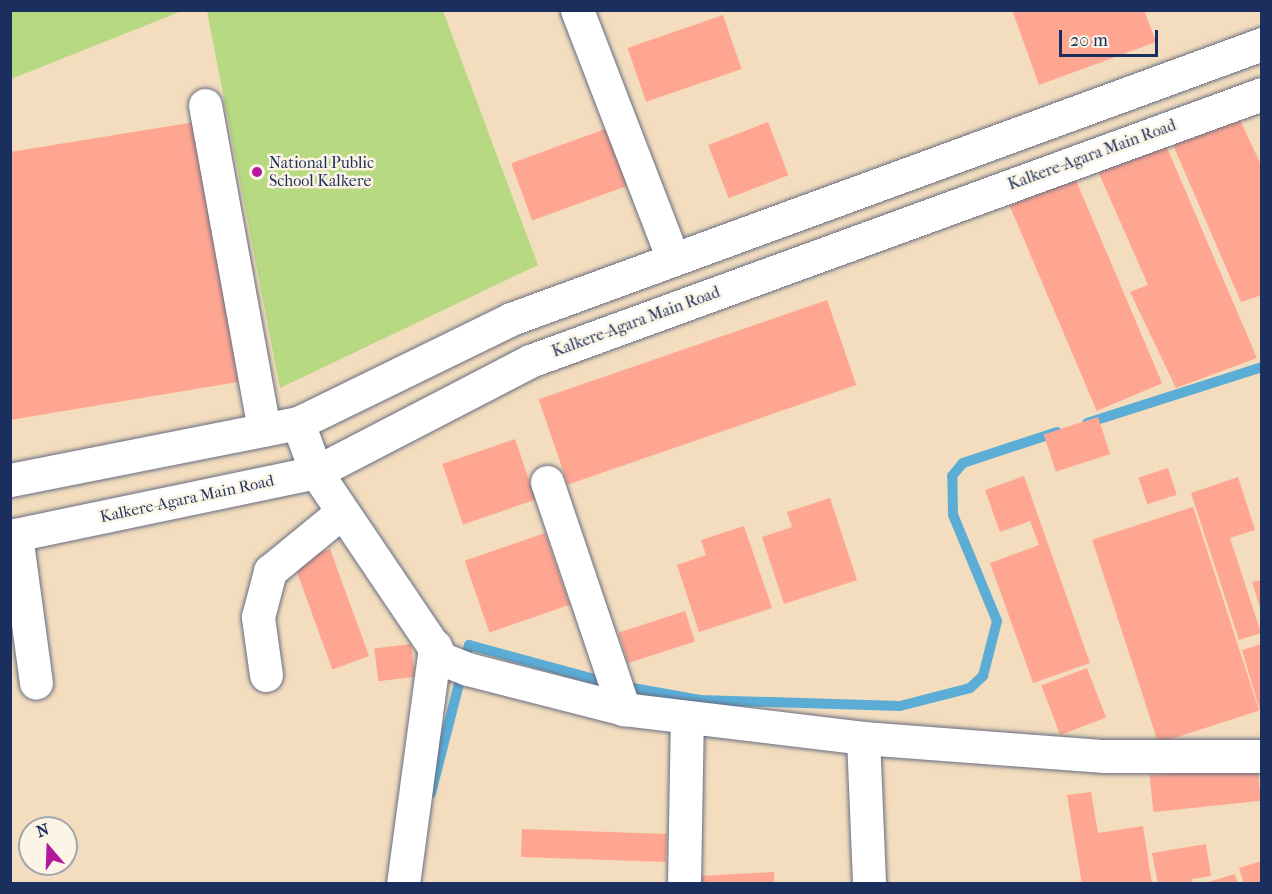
<!DOCTYPE html>
<style>
body{margin:0}
#map{position:relative;width:1272px;height:894px;overflow:hidden;background:#f3ddbe;font-family:"IM FELL French Canon",serif}
div>[style]{position:absolute}
[style*='--x']{left:calc(var(--x)*1px);top:calc(var(--y)*1px);width:calc(var(--w)*1px);rotate:calc(var(--a)*1deg)}
.green>*{inset:0;background:#b6d981}
.stream>*{height:10px;margin:-5px;padding:0 5px;transform-origin:5px;border-radius:5px;background:#5badd6}
.building>*{inset:0;background:#ffa692;transform-origin:0 0}
.roads{filter:drop-shadow(0 0 2px #676c80) drop-shadow(0 0 2px #676c80)}
.minor>*{height:33px;margin:-16.5px;padding:0 16.5px;transform-origin:16.5px;border-radius:16.5px;background:#fff}
.dots>*{width:16px;height:16px;translate:-50% -50%;box-sizing:border-box;border:3px solid #fcf5e5;border-radius:50%}
span{translate:-50% -50%;white-space:nowrap;text-align:center;line-height:1.15;-webkit-text-stroke:5px #fcf5e5;paint-order:stroke}
.street-label{font-size:16px;color:#1b2f5e}
.poi-label{font-size:16px;color:#1b2f5e}
.left{translate:0 -50%;text-align:left}
.frame{position:absolute;inset:0;border:12px solid #1b2f5e;pointer-events:none}
.north{position:absolute;left:18px;top:816px;width:60px;height:60px;box-sizing:border-box;background:#fcf5e5;border:2px solid #a2a6af;border-radius:50%;rotate:341deg;font-size:16px;font-weight:700;line-height:24px;text-align:center;color:#1b2f5e}
.north::after{content:'';display:block;margin:auto;width:21px;height:27px;background:#b5179e;clip-path:polygon(50% 0,100% 100%,50% 72%,0 100%)}
.scale{position:absolute;left:1059px;top:30px;width:99px;height:27px;box-sizing:border-box;border:3px solid #1b2f5e;border-top:0;padding-left:8px;font-size:18px;line-height:21px;white-space:nowrap;color:#1b2f5e;-webkit-text-stroke:4px #fcf5e5;paint-order:stroke}
</style>
<div id="map">
<div class="green">
<div style="clip-path:polygon(11px 10px,182px 10px,182px 11px,11px 79px)"></div>
<div style="clip-path:polygon(207px 11px,443px 11px,538px 265px,280px 388px)"></div>
</div>
<div class="stream">
<div style="--x:1087;--y:423;--w:184;--a:-17.7"></div>
<div style="--x:431;--y:793;--w:153;--a:-75.6"></div>
<div style="--x:469;--y:645;--w:152;--a:15.2"></div>
<div style="--x:616;--y:685;--w:85;--a:10.1"></div>
<div style="--x:700;--y:700;--w:200;--a:1.7"></div>
<div style="--x:900;--y:706;--w:72;--a:-14.4"></div>
<div style="--x:970;--y:688;--w:18;--a:-43"></div>
<div style="--x:983;--y:676;--w:57;--a:-75.7"></div>
<div style="--x:997;--y:621;--w:115;--a:-112.5"></div>
<div style="--x:953;--y:515;--w:39;--a:-91"></div>
<div style="--x:952;--y:476;--w:17;--a:-50"></div>
<div style="--x:963;--y:463;--w:99;--a:-18.3"></div>
</div>
<div class="building">
<div style="clip-path:polygon(1012px 10px,1144px 10px,1156px 42px,1039px 85px)"></div>
<div style="left:723px;top:15px;width:57px;height:101px;rotate:71deg"></div>
<div style="clip-path:polygon(1239px 118px,1262px 167px,1262px 295px,1241px 302px,1173px 145px)"></div>
<div style="clip-path:polygon(195px 122px,238px 382px,10px 420px,10px 152px)"></div>
<div style="left:768px;top:122px;width:57px;height:64px;rotate:69deg"></div>
<div style="left:608px;top:128px;width:61px;height:103px;rotate:70deg"></div>
<div style="clip-path:polygon(1165px 143px,1257px 358px,1176px 388px,1130px 292px,1148px 285px,1097px 169px)"></div>
<div style="left:1075px;top:178px;width:223px;height:71px;rotate:67deg"></div>
<div style="left:827px;top:300px;width:90px;height:305px;rotate:71deg"></div>
<div style="left:1098px;top:417px;width:39px;height:57px;rotate:72deg"></div>
<div style="left:515px;top:439px;width:64px;height:77px;rotate:71deg"></div>
<div style="left:1168px;top:468px;width:28px;height:31px;rotate:72deg"></div>
<div style="clip-path:polygon(1024px 476px,1090px 663px,1033px 683px,990px 563px,1039px 545px,1030px 521px,1000px 532px,985px 490px)"></div>
<div style="clip-path:polygon(1238px 477px,1255px 530px,1230px 538px,1261px 633px,1239px 640px,1191px 493px)"></div>
<div style="clip-path:polygon(830px 498px,857px 580px,784px 604px,762px 537px,792px 527px,787px 512px)"></div>
<div style="left:1193px;top:507px;width:214px;height:106px;rotate:72deg"></div>
<div style="clip-path:polygon(744px 526px,772px 608px,699px 632px,677px 565px,706px 555px,701px 540px)"></div>
<div style="left:545px;top:533px;width:76px;height:85px;rotate:71deg"></div>
<div style="left:330px;top:549px;width:114px;height:39px;rotate:70deg"></div>
<div style="clip-path:polygon(1262px 580px,1262px 611px,1261px 611px,1252px 582px)"></div>
<div style="left:685px;top:611px;width:32px;height:70px;rotate:72deg"></div>
<div style="left:411px;top:644px;width:33px;height:37px;rotate:83deg"></div>
<div style="clip-path:polygon(1262px 644px,1262px 714px,1261px 714px,1242px 650px)"></div>
<div style="left:1087px;top:668px;width:53px;height:49px;rotate:69deg"></div>
<div style="left:1257px;top:764px;width:37px;height:108px;rotate:84deg"></div>
<div style="clip-path:polygon(1091px 792px,1098px 833px,1143px 826px,1152px 884px,1082px 884px,1067px 795px)"></div>
<div style="left:522px;top:829px;width:145px;height:28px;rotate:2deg"></div>
<div style="clip-path:polygon(1206px 844px,1211px 876px,1192px 879px,1193px 884px,1158px 884px,1152px 853px)"></div>
<div style="clip-path:polygon(1262px 861px,1262px 884px,1244px 884px,1239px 868px)"></div>
<div style="clip-path:polygon(774px 872px,774px 884px,700px 884px,700px 876px)"></div>
<div style="clip-path:polygon(1235px 874px,1238px 884px,1205px 884px,1205px 883px)"></div>
</div>
<div class="roads">
<div class="minor">
<div style="--x:577;--y:10;--w:264;--a:68.9"></div>
<div style="--x:205;--y:105;--w:330;--a:79.7"></div>
<div style="--x:298;--y:423;--w:52;--a:69.8"></div>
<div style="--x:316;--y:472;--w:225;--a:56"></div>
<div style="--x:442;--y:659;--w:28;--a:21"></div>
<div style="--x:468;--y:669;--w:161;--a:14.4"></div>
<div style="--x:624;--y:709;--w:241;--a:6.9"></div>
<div style="--x:863;--y:738;--w:242;--a:4.3"></div>
<div style="--x:1104;--y:756;--w:158;--a:0"></div>
<div style="--x:10;--y:480;--w:294;--a:-11.2"></div>
<div style="--x:298;--y:423;--w:237;--a:-26"></div>
<div style="--x:511;--y:319;--w:800;--a:-20.11"></div>
<div style="--x:547;--y:482;--w:240;--a:71.3"></div>
<div style="--x:16;--y:535;--w:149;--a:82.3"></div>
<div style="--x:10;--y:536;--w:313;--a:-11.8"></div>
<div style="--x:316;--y:472;--w:241;--a:-27.4"></div>
<div style="--x:530;--y:361;--w:779;--a:-20.04"></div>
<div style="--x:266;--y:675;--w:59;--a:-97.9"></div>
<div style="--x:258;--y:617;--w:48;--a:-75.4"></div>
<div style="--x:270;--y:571;--w:93;--a:-39.3"></div>
<div style="--x:863;--y:738;--w:146;--a:87.6"></div>
<div style="--x:403;--y:884;--w:240;--a:-82.3"></div>
<div style="--x:684;--y:884;--w:167;--a:-89"></div>
</div>
</div>
<div class="dots">
<div style="left:257px;top:172px;background:#b5179e"></div>
</div>
<div class="street-label">
<span style="left:1092px;top:155px;rotate:-20deg">Kalkere-Agara Main Road</span>
<span style="left:636px;top:322px;rotate:-20deg">Kalkere-Agara Main Road</span>
<span style="left:187px;top:499px;rotate:-12deg">Kalkere-Agara Main Road</span>
</div>
<div class="poi-label">
<span class="left" style="left:269px;top:172px">National Public<br>School Kalkere</span>
</div>
<div class="frame"></div>
<div class="north">N</div>
<div class="scale">20 m</div>
</div>
